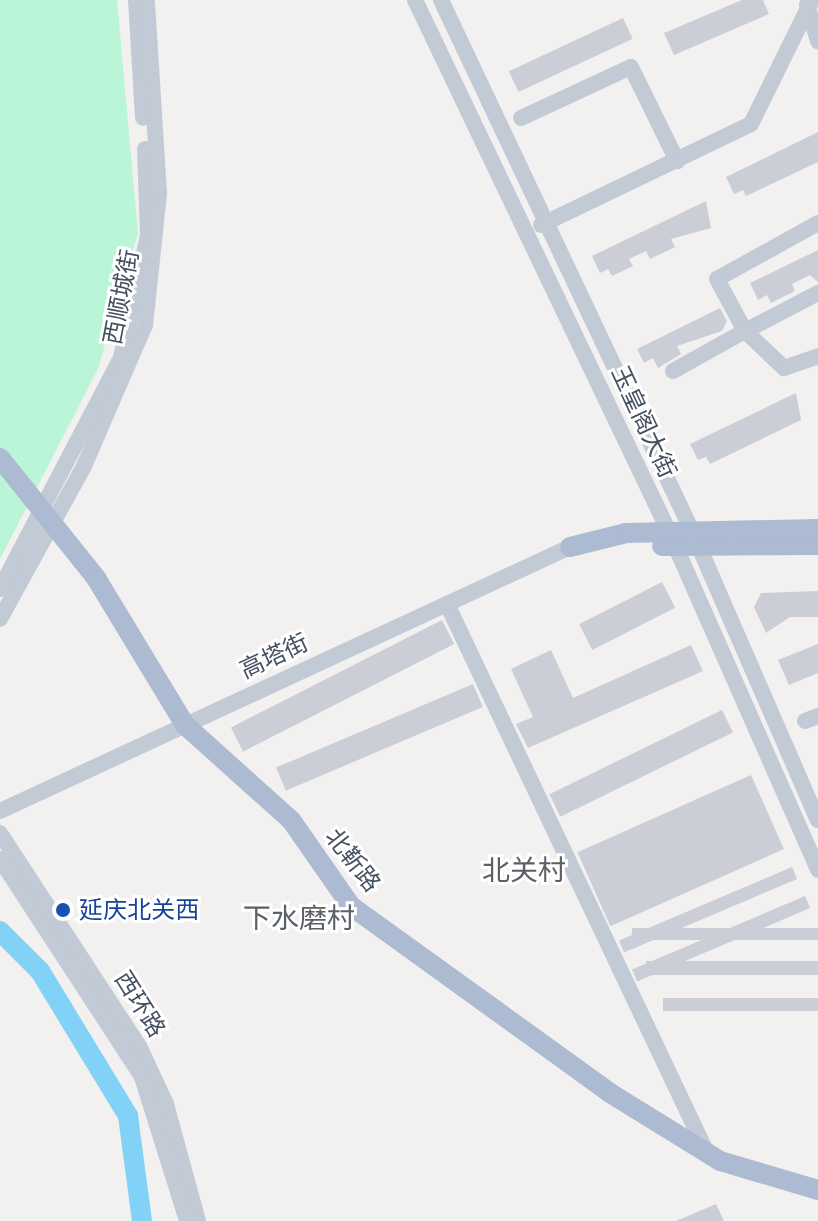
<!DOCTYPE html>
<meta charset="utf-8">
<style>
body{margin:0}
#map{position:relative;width:818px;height:1221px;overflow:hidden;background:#f3f0f0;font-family:Figtree,"Noto Sans SC",sans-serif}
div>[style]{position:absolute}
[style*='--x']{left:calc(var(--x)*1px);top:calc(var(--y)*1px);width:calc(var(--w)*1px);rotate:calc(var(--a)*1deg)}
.green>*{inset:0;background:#baf5d7}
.river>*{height:20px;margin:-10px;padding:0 10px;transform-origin:10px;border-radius:10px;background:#82d1f7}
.building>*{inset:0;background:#cbced6;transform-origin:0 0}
.minor>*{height:16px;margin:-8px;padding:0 8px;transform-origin:8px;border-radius:8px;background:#c2cad6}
.major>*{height:20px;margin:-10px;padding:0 10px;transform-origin:10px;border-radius:10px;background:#acbbd2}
.dots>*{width:22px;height:22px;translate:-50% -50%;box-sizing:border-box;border:4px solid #fff;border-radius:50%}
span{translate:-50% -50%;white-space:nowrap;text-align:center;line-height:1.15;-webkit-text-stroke:6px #fff;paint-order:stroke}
.street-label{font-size:24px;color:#455060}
.transit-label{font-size:24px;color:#164399}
.left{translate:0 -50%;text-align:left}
.quarter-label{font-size:28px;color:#5b5f66}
</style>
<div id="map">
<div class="green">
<div style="clip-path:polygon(0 0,117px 0,138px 233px,98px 369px,0 559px)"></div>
</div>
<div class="river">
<div style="--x:0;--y:931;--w:57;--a:45"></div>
<div style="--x:40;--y:971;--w:170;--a:58.7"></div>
<div style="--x:128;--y:1116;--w:106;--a:82.4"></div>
</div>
<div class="building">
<div style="clip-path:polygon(742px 0,763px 0,769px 14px,674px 55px,664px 33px)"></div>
<div style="left:623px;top:18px;width:23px;height:126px;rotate:65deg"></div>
<div style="clip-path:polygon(818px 132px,818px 162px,746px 196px,743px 190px,734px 194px,726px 177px)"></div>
<div style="clip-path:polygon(706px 201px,711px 228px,671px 239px,675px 247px,650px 259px,646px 251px,629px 259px,633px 266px,612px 276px,608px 269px,600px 273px,592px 256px)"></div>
<div style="clip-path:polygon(818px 250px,818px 282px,810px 275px,792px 284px,795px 291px,771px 303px,767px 295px,758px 300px,750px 283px)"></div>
<div style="clip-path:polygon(720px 308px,727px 321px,722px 331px,677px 346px,681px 354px,658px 368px,653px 358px,644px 363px,637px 349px)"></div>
<div style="clip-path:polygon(796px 393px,801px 420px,710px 464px,706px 457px,698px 460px,690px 444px)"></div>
<div style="left:662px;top:582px;width:29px;height:93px;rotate:63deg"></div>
<div style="clip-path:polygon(818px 591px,818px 617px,790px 617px,766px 633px,754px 607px,761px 593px)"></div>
<div style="left:442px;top:620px;width:27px;height:237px;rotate:63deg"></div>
<div style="clip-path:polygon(818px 644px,818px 673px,789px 685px,778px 660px)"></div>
<div style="clip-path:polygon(691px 645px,703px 671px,528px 748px,516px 724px,533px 717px,511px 669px,551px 650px,573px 698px)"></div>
<div style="left:473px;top:684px;width:25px;height:214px;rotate:67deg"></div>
<div style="left:722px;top:710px;width:25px;height:192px;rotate:64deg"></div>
<div style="left:751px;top:775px;width:81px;height:190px;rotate:66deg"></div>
<div style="left:792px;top:867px;width:13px;height:188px;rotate:67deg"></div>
<div style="left:805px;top:896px;width:13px;height:188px;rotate:67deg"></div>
<div style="left:818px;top:928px;width:12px;height:186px;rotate:90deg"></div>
<div style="left:818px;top:961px;width:14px;height:172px;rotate:90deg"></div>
<div style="left:818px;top:998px;width:13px;height:155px;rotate:90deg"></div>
<div style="clip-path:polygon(716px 1204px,724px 1221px,676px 1221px)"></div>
</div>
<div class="minor">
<div style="--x:136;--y:0;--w:118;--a:86.6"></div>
<div style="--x:415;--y:0;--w:592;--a:64.47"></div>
<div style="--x:670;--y:534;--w:367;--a:66.2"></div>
<div style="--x:441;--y:0;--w:590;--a:64.7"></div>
<div style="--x:693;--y:533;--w:313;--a:66.5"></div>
<div style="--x:807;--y:5;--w:38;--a:73"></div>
<div style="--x:521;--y:118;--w:121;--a:-24.9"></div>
<div style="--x:631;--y:67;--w:105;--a:63.9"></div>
<div style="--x:818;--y:223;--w:115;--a:151"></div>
<div style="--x:717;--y:279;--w:59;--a:61.7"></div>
<div style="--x:745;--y:331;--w:82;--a:-27.5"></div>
<div style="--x:541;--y:225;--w:233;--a:-25.7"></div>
<div style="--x:751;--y:124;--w:138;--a:-63.8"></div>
<div style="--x:673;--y:371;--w:82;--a:-29.1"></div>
<div style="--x:745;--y:331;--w:54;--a:43.5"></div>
<div style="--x:784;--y:368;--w:36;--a:-19"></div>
<div style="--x:0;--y:589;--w:261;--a:-62.4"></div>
<div style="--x:121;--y:358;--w:126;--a:-77.6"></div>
<div style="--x:148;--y:235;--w:86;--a:-92"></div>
<div style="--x:447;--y:604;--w:607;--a:64.66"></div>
<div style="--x:0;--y:619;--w:175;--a:-61.2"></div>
<div style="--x:84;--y:466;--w:154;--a:-66.6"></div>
<div style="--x:145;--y:325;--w:133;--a:-83.9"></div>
<div style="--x:159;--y:193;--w:193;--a:-93.6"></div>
<div style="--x:805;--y:721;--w:14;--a:-21"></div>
<div style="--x:0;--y:811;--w:628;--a:-24.85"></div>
<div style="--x:0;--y:833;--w:254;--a:56.9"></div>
<div style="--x:139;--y:1046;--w:64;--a:65"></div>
<div style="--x:166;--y:1104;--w:121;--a:74.7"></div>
<div style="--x:0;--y:859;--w:260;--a:56.9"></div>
<div style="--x:142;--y:1077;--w:151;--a:72.6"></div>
</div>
<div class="major">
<div style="--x:0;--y:458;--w:154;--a:51.3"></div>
<div style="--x:96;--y:578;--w:172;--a:58.8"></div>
<div style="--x:185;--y:725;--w:142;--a:41.9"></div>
<div style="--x:291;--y:820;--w:105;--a:55.1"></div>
<div style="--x:351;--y:906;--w:319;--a:35.8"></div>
<div style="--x:610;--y:1093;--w:129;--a:31.7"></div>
<div style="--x:720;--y:1161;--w:102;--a:16.5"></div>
<div style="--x:662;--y:546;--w:156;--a:-0.4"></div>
<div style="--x:570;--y:547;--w:58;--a:-14"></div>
<div style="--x:626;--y:533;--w:192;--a:-1.2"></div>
</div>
<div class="dots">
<div style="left:63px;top:910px;background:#1a4fb4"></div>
</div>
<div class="street-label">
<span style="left:121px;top:297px;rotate:-79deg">西顺城街</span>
<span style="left:644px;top:422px;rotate:65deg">玉皇阁大街</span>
<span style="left:274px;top:656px;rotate:-25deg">高塔街</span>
<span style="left:353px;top:860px;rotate:52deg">北靳路</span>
<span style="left:140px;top:1004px;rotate:58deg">西环路</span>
</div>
<div class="transit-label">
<span class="left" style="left:79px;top:910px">延庆北关西</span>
</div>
<div class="quarter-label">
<span style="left:524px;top:870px">北关村</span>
<span style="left:299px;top:918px">下水磨村</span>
</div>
</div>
